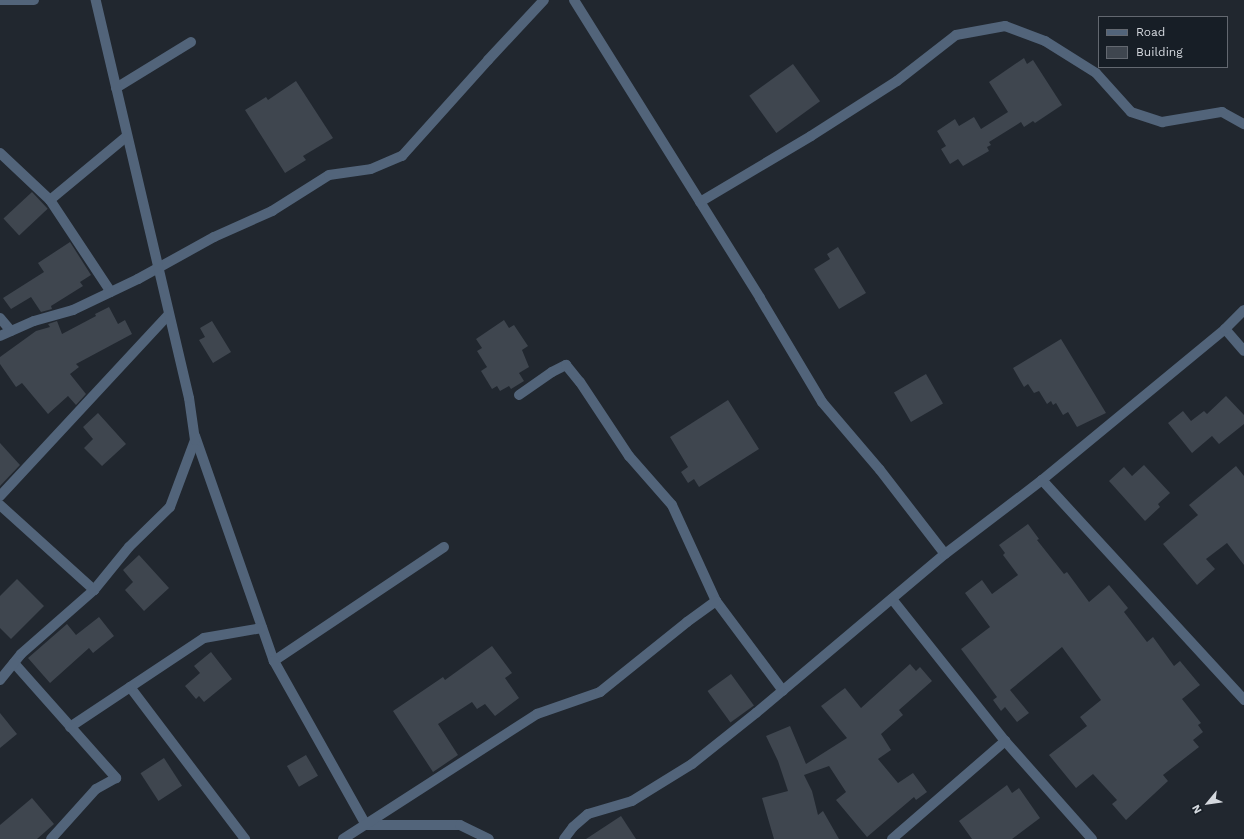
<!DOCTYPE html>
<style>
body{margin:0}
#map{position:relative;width:1244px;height:839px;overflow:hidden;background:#21272f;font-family:"Work Sans",sans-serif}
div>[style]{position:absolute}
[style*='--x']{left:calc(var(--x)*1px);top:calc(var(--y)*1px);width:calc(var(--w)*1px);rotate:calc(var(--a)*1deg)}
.building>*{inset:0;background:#3f464f;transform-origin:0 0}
.street>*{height:10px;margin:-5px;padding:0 5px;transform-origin:5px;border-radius:5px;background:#52647a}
span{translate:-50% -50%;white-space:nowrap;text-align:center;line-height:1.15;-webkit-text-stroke:3.5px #171e26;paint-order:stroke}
.legend{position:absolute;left:1098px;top:16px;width:130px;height:52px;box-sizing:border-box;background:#171e26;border:1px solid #636870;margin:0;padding:5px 7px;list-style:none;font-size:12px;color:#d4d8de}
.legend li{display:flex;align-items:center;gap:8px;height:20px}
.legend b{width:20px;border:1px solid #636870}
.north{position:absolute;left:1188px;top:783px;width:40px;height:40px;-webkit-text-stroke:3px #171e26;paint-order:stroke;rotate:241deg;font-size:11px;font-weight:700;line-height:16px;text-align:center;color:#d4d8de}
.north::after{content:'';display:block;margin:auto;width:14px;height:18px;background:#d4d8de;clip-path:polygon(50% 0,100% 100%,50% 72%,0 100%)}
</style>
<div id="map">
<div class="building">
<div style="clip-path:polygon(1024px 58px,1027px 64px,1033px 60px,1062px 105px,1035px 123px,1033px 121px,1024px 127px,1021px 122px,989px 142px,991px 145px,987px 147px,989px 151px,963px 166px,958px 159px,950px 164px,941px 149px,946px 146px,937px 131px,955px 119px,959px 126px,974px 117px,981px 129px,1008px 112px,989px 82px)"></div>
<div style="left:793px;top:64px;width:46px;height:54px;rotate:54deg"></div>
<div style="clip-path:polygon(296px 81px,333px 138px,303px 156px,306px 160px,285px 173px,245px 110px,266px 97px,268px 100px)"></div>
<div style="left:32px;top:192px;width:23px;height:39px;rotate:47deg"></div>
<div style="clip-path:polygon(70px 242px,91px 275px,80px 282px,83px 286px,51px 306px,52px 309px,41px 312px,31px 297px,11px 309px,3px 298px,44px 272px,38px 263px)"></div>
<div style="clip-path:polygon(838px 247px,866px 293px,839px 309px,814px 269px,830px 259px,827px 254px)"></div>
<div style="clip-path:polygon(109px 307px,118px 324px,125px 320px,132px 334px,76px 364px,79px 367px,70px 374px,86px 394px,76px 405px,68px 396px,48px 414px,22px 383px,16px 387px,0 364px,0 357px,36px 331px,50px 327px,48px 324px,57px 321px,62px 334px,96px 316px,95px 314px)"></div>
<div style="clip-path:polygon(504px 320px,509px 328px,514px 325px,528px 346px,522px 350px,529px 367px,519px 373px,524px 381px,511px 389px,509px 386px,500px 391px,497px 386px,492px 389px,481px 371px,487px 367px,477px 351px,482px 348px,476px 339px)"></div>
<div style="clip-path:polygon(212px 321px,231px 352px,213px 363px,199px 340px,205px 337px,200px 328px)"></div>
<div style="clip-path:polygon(1061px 339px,1106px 413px,1077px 427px,1068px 412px,1063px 415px,1056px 403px,1053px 405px,1051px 401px,1047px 404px,1039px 391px,1034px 393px,1028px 384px,1024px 387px,1013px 368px)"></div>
<div style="left:926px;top:374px;width:34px;height:37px;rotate:60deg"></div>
<div style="clip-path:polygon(1226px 396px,1244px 415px,1244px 424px,1219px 444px,1212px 436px,1192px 453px,1168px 423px,1183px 411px,1191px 421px,1204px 411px,1207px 414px)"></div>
<div style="clip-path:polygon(728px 400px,759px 449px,699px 487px,694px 479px,688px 483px,681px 472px,688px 467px,670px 437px)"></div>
<div style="clip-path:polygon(98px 413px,126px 444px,102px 466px,84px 448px,93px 439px,83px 427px)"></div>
<div style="clip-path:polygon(0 443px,20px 465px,0 486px)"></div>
<div style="clip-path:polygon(1144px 465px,1170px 493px,1158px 504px,1160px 507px,1145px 521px,1109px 481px,1124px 467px,1132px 476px)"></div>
<div style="clip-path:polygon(1236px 466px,1244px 476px,1244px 565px,1227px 543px,1206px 559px,1215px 569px,1197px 585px,1163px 544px,1198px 515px,1189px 505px)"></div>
<div style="clip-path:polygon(1028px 524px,1039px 539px,1037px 540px,1064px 574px,1067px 572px,1089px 602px,1109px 585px,1128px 608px,1124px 612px,1147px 642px,1153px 637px,1174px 666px,1180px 661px,1200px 685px,1182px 699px,1201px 723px,1198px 725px,1203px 732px,1193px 740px,1199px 747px,1163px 775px,1168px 781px,1126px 820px,1112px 804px,1117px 800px,1093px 774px,1076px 788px,1049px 755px,1087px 726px,1080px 717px,1101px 700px,1062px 647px,1010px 690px,1029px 713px,1017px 722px,1005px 707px,1001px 711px,993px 700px,997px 697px,961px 649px,990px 627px,965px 593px,982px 580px,992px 594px,1018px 575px,1003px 555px,1005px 553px,999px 545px)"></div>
<div style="clip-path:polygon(139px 555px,169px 588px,144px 611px,125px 590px,133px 582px,123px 570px)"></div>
<div style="clip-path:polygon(17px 579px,44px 606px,11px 639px,0 628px,0 596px)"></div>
<div style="clip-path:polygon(99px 617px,114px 636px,93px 653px,89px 648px,50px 683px,28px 658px,67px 624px,76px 635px)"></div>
<div style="clip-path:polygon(492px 646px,512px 673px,505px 678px,519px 698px,495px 716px,485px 704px,477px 709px,472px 702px,438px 724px,458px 755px,433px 772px,393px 711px,443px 677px,445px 680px)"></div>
<div style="clip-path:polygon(211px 652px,232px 679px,204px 702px,199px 696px,196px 699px,185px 686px,200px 673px,194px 666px)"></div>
<div style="clip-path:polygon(910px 664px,916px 671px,920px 667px,932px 681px,899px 710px,903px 715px,881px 734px,891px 750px,878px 759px,898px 783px,913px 773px,927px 792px,916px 800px,914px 797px,867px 837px,836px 800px,846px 792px,829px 766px,804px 775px,812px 791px,818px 815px,823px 811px,839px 839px,774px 839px,762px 798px,788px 791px,778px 761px,766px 736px,790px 726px,806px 764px,847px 738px,821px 706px,845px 688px,861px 708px)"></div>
<div style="left:731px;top:674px;width:39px;height:29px;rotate:54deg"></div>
<div style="clip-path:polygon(0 713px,17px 734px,0 748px)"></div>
<div style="left:306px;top:755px;width:24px;height:22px;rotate:60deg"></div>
<div style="left:164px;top:758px;width:33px;height:28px;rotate:57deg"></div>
<div style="clip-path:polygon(1007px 785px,1012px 793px,1019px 788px,1040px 818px,1012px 839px,972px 839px,959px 821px)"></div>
<div style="clip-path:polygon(32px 798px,54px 824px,37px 839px,0 839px,0 825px)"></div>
<div style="clip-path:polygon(621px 816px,636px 839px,586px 839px)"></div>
</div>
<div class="street">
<div style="--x:0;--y:0;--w:34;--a:0"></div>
<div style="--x:574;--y:0;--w:351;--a:58"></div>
<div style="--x:760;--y:298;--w:121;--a:59.2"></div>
<div style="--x:822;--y:402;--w:89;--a:49.5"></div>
<div style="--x:880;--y:470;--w:106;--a:52.3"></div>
<div style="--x:116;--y:88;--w:88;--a:-31.5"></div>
<div style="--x:0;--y:153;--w:69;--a:43.2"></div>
<div style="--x:50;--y:200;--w:110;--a:56.5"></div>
<div style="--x:50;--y:200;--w:100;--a:-39.7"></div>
<div style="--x:700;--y:202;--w:129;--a:-30.7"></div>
<div style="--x:811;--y:136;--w:102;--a:-32.6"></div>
<div style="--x:897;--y:81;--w:75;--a:-37.9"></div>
<div style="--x:956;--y:35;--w:50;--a:-10.4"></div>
<div style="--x:1005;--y:26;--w:43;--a:20.6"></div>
<div style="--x:1045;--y:41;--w:60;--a:32.1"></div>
<div style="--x:1096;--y:73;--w:52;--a:48.1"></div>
<div style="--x:1131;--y:112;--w:33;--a:18"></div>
<div style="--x:1162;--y:122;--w:61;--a:-9.5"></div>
<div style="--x:1222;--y:112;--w:25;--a:29"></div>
<div style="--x:0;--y:318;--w:17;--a:50"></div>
<div style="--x:1225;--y:329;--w:29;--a:49"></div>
<div style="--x:0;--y:336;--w:37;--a:-24"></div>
<div style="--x:34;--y:321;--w:41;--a:-15.8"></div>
<div style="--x:73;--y:310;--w:72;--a:-25.5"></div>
<div style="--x:138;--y:279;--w:87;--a:-28.9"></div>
<div style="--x:214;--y:237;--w:64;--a:-24.1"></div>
<div style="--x:272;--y:211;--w:67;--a:-32.3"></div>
<div style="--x:329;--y:175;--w:42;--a:-8.1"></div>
<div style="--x:371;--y:169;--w:34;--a:-23"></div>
<div style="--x:402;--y:156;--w:129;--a:-48.1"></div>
<div style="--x:488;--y:60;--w:82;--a:-47"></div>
<div style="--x:519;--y:395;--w:40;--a:-34.9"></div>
<div style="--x:552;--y:372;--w:16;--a:-27"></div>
<div style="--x:566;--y:365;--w:22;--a:51"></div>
<div style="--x:580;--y:382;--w:89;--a:56.5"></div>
<div style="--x:629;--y:456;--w:65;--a:48.7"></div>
<div style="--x:672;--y:505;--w:106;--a:65.4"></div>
<div style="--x:716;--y:601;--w:112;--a:53.3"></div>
<div style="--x:195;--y:436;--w:238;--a:70.7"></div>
<div style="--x:1042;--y:480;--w:299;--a:47.4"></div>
<div style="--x:0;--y:496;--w:248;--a:-47.1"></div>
<div style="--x:0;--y:505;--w:127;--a:42.1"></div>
<div style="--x:444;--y:547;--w:205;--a:146.2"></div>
<div style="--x:274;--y:661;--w:188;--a:60.7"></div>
<div style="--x:366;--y:825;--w:94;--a:0"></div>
<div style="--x:460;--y:825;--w:32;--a:26"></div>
<div style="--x:892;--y:599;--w:181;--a:51.5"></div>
<div style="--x:1005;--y:741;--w:131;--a:48.4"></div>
<div style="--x:14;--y:663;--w:154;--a:48.4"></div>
<div style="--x:116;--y:778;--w:23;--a:151"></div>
<div style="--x:96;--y:789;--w:67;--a:132"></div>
<div style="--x:0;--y:680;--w:33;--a:-51"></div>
<div style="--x:21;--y:654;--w:97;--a:-41.2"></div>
<div style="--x:94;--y:590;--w:55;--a:-50.9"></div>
<div style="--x:129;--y:547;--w:57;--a:-44.3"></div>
<div style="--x:170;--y:507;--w:72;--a:-69.5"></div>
<div style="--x:195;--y:440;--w:42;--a:-98.1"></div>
<div style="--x:189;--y:398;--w:409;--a:-103.2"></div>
<div style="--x:130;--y:687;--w:191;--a:52.9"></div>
<div style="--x:70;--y:727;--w:161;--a:-33.6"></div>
<div style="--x:204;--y:638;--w:59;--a:-9.8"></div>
<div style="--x:343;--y:839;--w:231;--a:-32.8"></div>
<div style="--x:537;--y:714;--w:67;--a:-19.2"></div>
<div style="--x:600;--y:692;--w:112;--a:-38.8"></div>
<div style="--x:687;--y:622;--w:36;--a:-36"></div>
<div style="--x:564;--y:839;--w:15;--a:-53"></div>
<div style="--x:573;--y:827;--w:20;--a:-41"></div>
<div style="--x:588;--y:814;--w:46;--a:-16.5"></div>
<div style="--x:632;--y:801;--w:70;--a:-31.7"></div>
<div style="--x:692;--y:764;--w:82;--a:-38.6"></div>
<div style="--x:756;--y:713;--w:247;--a:-40.1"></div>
<div style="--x:945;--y:554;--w:122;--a:-37.3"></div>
<div style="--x:1042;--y:480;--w:237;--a:-39.5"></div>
<div style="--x:1225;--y:329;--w:27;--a:-45"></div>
<div style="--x:892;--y:839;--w:150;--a:-40.9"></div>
</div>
<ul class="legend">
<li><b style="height:5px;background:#52647a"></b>Road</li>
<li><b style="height:11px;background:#3f464f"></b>Building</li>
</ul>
<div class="north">N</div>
</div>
